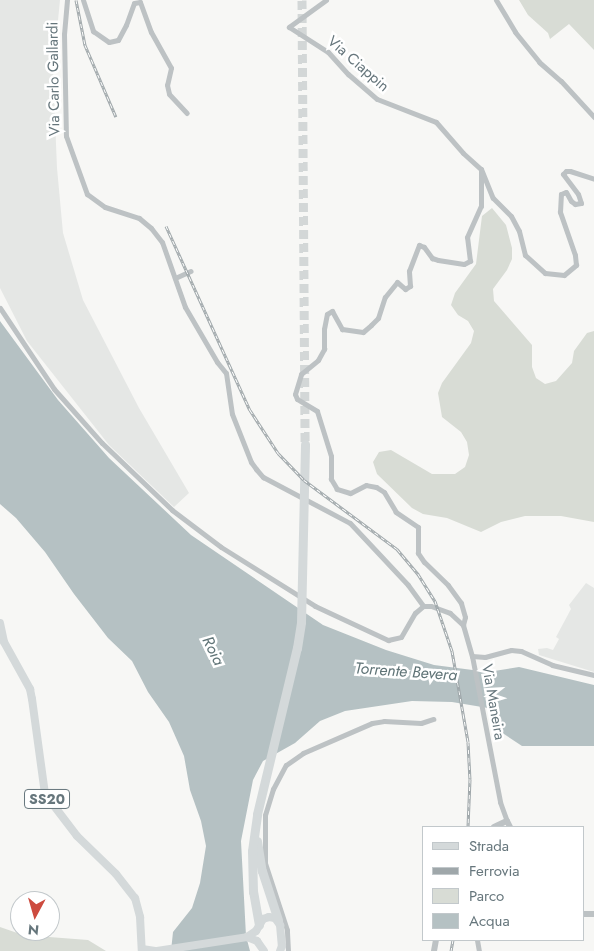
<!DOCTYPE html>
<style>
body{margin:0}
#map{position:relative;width:594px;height:951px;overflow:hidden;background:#f7f7f5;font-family:Jost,sans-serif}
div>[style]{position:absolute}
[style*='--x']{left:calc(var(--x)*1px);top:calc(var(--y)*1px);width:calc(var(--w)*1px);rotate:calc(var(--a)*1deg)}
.built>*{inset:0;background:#e5e7e5}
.green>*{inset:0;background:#d8dcd5}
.water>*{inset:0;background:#b5c1c3}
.motorway-tunnel>*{height:9px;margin-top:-4.5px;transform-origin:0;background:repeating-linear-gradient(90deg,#d3d7d7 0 9px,transparent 0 13.5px)}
.minor>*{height:5px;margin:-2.5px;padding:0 2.5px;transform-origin:2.5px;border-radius:2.5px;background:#bdc2c4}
.tertiary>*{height:6px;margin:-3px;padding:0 3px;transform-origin:3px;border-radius:3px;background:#bdc2c4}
.primary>*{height:8px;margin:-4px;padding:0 4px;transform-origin:4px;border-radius:4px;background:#d4d9da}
.motorway>*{height:9px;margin:-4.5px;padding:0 4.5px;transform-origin:4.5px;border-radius:4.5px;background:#d4d9da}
.rail>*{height:3px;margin-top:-1.5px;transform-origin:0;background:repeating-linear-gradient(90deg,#fff 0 4px,#9fa7aa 0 8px);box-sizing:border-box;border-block:1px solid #9fa7aa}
span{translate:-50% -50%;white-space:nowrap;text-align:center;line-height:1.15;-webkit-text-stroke:5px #fff;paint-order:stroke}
.shield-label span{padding:1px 4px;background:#fff;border:1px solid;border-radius:4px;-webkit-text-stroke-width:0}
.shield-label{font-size:14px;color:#66767c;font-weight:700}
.street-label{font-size:15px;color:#66767c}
.water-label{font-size:16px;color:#607477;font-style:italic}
.legend{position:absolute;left:422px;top:826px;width:162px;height:115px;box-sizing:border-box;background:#fff;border:1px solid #c2c8cb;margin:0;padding:6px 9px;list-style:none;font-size:15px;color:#66767c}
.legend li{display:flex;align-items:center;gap:10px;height:25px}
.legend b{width:25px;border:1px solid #c2c8cb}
.north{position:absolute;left:10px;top:891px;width:50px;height:50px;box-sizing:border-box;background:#fff;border:1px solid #c2c8cb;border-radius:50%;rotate:186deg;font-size:14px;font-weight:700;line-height:20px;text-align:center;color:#66767c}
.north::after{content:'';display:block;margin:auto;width:18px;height:22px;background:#cd4b3f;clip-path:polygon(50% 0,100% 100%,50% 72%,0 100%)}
</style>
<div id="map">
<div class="built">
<div style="clip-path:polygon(0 0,60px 0,53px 71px,57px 168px,63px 233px,83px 300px,139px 408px,189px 493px,174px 507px,109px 445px,27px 341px,0 288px)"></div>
<div style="clip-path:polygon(586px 583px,594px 588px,594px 672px,539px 655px,538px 649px,547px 648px,553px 650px,559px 639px,556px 637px,571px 609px,569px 605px)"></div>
</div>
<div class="green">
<div style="clip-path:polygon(519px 0,594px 0,594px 50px,569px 24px,550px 39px,548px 33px,528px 15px)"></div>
<div style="clip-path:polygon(492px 208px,506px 225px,512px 248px,512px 259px,507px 270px,493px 289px,494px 301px,532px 345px,532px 367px,536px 378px,545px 384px,556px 381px,572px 363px,574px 351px,587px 333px,594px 331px,594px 522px,561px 516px,525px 516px,501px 522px,481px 532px,447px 518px,423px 514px,412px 508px,377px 474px,373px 462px,379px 452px,391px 450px,432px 474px,455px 474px,465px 467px,469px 455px,467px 442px,461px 432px,442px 417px,438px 393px,442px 383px,471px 343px,474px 331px,468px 321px,458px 315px,451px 305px,455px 293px,476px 264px,482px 216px)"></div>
<div style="clip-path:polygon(0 927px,23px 935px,88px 940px,106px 951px,0 951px)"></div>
</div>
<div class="water">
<div style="clip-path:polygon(0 321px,58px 400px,109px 458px,191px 535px,323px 625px,386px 650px,434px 665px,488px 672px,519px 667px,594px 685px,594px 746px,522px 746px,498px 730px,494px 709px,452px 702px,412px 701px,345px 711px,320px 721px,295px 743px,263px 761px,253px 780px,241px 841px,246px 936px,250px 951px,171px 951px,173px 932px,192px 908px,200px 883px,206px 846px,201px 821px,190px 790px,184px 756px,169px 722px,148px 692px,132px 661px,108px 638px,74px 594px,45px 552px,16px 518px,0 504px)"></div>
</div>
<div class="motorway-tunnel">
<div style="--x:302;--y:0;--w:444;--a:89.6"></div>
</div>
<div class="minor">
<div style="--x:67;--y:0;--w:34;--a:95"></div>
<div style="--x:64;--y:34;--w:102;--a:88.9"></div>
<div style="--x:66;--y:136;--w:62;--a:70.1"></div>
<div style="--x:87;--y:194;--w:22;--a:36"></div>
<div style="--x:105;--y:207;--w:36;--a:18"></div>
<div style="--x:139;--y:218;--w:16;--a:40"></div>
<div style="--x:151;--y:228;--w:18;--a:52"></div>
<div style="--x:162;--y:242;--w:69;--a:70.5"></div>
<div style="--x:185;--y:307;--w:64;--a:59.8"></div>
<div style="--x:217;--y:362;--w:14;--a:51"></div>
<div style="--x:226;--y:373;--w:41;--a:81.7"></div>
<div style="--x:232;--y:414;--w:52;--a:68.4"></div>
<div style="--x:251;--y:462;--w:9;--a:54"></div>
<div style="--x:256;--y:469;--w:11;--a:49"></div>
<div style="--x:263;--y:477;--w:98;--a:27.9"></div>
<div style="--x:350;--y:523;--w:85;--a:46.9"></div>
<div style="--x:408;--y:585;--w:26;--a:54"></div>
<div style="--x:83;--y:0;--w:33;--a:72"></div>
<div style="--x:93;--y:31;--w:19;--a:35"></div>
<div style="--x:109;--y:42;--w:9;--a:-13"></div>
<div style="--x:118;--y:40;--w:17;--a:-62"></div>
<div style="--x:126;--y:25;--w:23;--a:-70"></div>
<div style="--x:134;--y:3;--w:6;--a:-9"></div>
<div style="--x:140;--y:2;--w:32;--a:70"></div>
<div style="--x:151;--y:32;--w:41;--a:60.9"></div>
<div style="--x:171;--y:68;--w:17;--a:103"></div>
<div style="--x:167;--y:85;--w:9;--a:77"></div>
<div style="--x:169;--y:94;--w:26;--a:47"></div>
<div style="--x:326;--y:0;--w:46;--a:143.9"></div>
<div style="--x:289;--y:27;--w:46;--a:32.7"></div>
<div style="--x:328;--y:52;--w:30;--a:48"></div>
<div style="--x:348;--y:74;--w:38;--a:41"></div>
<div style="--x:377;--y:99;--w:63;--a:21.3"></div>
<div style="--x:436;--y:122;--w:41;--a:48.9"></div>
<div style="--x:463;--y:153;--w:24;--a:42"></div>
<div style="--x:481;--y:169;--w:31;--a:68"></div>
<div style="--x:493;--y:198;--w:25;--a:45"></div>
<div style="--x:511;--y:216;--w:17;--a:62"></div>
<div style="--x:519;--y:231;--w:25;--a:76"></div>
<div style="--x:525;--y:255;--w:27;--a:42"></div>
<div style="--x:545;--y:273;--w:19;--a:6"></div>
<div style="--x:564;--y:275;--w:16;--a:-40"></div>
<div style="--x:576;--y:265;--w:10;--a:-96"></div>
<div style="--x:575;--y:255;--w:46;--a:-109.2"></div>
<div style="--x:560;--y:212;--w:18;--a:-87"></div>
<div style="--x:561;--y:194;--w:5;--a:-22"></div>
<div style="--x:566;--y:192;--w:10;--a:61"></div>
<div style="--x:571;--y:201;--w:5;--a:37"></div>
<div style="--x:575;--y:204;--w:6;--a:-9"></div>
<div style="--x:581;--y:203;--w:9;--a:-108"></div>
<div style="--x:578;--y:194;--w:25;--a:-127"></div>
<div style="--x:563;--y:174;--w:4;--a:-45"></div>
<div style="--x:566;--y:171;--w:4;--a:0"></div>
<div style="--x:570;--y:171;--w:25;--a:18"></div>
<div style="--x:496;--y:0;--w:37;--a:59"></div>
<div style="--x:515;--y:32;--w:38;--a:51"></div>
<div style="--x:539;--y:62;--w:29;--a:41"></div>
<div style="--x:561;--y:81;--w:49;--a:47.5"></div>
<div style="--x:175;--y:278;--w:17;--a:-24"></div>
<div style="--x:0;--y:308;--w:97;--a:56.3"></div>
<div style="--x:54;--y:389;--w:72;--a:48.4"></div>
<div style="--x:102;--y:443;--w:97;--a:43.7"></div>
<div style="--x:172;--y:510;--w:61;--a:37.1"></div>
<div style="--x:221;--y:547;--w:111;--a:32.1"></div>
<div style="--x:315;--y:606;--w:81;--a:25"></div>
<div style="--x:388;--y:640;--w:13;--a:-13"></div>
<div style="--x:401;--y:637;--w:28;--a:-60"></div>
<div style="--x:415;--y:613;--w:11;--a:-41"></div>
<div style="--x:423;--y:606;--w:8;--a:0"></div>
<div style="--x:431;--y:606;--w:20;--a:20"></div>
<div style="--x:450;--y:613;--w:18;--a:43"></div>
<div style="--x:463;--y:625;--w:32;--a:74"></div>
<div style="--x:472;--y:656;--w:149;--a:79.1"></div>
<div style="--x:500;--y:802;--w:20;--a:70"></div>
<div style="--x:463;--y:625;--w:8;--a:-76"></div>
<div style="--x:465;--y:617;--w:15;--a:-106"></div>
<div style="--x:461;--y:603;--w:22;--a:-126"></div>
<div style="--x:448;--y:585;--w:33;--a:-136"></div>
<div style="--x:424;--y:562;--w:11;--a:-124"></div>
<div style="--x:418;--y:553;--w:26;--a:-90"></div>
<div style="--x:418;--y:527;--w:27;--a:-146"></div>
<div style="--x:396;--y:512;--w:23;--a:-121"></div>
<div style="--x:384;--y:492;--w:9;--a:-148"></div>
<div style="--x:376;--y:487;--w:10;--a:-169"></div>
<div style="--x:366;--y:485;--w:18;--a:153"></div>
<div style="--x:350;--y:493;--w:14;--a:-163"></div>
<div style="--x:337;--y:489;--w:12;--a:-121"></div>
<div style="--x:331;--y:479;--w:23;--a:-90"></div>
<div style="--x:331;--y:456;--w:47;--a:-107.3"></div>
<div style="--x:317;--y:411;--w:23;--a:-149"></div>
<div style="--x:297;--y:399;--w:5;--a:-112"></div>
<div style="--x:295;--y:394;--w:21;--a:-73"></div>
<div style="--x:301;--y:374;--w:22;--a:-39"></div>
<div style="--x:318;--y:360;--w:13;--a:-61"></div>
<div style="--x:324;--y:349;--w:20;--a:-90"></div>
<div style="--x:324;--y:329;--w:15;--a:-79"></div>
<div style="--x:327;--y:314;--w:6;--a:-31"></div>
<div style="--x:332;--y:311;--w:21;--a:61"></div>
<div style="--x:342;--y:329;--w:21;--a:8"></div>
<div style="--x:363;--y:332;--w:11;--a:-41"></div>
<div style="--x:371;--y:325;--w:10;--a:-45"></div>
<div style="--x:378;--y:318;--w:22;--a:-72"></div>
<div style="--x:385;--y:297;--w:19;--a:-51"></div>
<div style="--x:397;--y:282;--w:11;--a:41"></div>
<div style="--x:405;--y:289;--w:6;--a:-31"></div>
<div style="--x:410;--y:286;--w:15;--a:-94"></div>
<div style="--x:409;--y:271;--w:28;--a:-69"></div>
<div style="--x:419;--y:245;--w:5;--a:22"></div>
<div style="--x:424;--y:247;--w:14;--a:54"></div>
<div style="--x:432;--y:258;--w:6;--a:18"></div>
<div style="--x:438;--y:260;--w:26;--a:9"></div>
<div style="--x:464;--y:264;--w:7;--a:-27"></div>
<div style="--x:470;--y:261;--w:24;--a:-97"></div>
<div style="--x:467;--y:237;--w:34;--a:-66"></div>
<div style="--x:481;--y:206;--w:37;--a:-90"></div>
<div style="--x:472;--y:656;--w:13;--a:4"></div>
<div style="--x:485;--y:657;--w:27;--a:-15"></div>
<div style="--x:511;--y:650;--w:10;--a:6"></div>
<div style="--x:521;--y:651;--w:34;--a:24"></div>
<div style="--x:552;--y:665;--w:43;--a:13.4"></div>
<div style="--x:477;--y:940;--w:11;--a:80"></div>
<div style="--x:288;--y:951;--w:21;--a:-93"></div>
<div style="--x:287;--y:930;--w:71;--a:-108.2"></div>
<div style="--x:265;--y:863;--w:48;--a:-90"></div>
<div style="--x:265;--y:815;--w:27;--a:-73"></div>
<div style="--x:273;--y:789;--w:27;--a:-62"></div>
<div style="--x:286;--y:765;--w:21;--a:-35"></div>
<div style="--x:303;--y:753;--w:75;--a:-23.5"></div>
<div style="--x:372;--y:723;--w:12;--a:-9"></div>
<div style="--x:384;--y:721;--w:37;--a:3"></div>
<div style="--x:421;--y:723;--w:13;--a:-18"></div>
</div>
<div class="tertiary">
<div style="--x:494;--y:827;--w:14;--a:-25"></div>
<div style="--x:507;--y:821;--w:7;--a:63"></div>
<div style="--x:583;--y:914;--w:11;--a:0"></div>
<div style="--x:434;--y:951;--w:11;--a:-80"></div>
</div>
<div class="primary">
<div style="--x:0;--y:623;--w:19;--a:78"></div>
<div style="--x:4;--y:642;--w:54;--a:61"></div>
<div style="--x:30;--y:689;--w:10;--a:79"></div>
<div style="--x:32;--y:699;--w:96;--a:82.2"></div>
<div style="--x:45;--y:794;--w:53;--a:52.7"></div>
<div style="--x:77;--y:836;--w:54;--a:44.3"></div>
<div style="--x:116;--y:874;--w:31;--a:52"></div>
<div style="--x:135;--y:898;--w:20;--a:75"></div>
<div style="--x:140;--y:917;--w:34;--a:87"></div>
<div style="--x:247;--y:937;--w:11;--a:22"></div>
<div style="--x:257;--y:941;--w:12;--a:55"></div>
<div style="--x:142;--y:949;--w:15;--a:8"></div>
<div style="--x:157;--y:951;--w:91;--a:-8.8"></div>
<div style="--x:247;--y:937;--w:11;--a:-34"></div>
<div style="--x:256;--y:931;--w:14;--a:-60"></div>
<div style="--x:263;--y:919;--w:6;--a:-18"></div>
<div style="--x:269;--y:917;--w:6;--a:9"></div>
<div style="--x:275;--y:918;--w:9;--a:54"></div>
<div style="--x:280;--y:925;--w:21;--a:85"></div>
<div style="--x:282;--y:946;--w:5;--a:112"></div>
</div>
<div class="motorway">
<div style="--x:257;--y:841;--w:30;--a:81"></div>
<div style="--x:262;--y:871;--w:52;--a:71.9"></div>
<div style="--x:259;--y:925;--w:34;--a:-100"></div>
<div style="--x:253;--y:892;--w:41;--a:-91.4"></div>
<div style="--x:252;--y:851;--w:37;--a:-82"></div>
<div style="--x:257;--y:814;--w:171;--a:-76.5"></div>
<div style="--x:297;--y:648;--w:26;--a:-81"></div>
<div style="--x:301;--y:622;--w:178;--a:-88.7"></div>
</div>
<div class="rail">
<div style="--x:76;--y:0;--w:46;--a:78.7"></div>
<div style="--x:85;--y:45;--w:78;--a:66.7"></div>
<div style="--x:166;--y:226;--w:202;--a:65.5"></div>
<div style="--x:250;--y:410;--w:51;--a:56.9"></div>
<div style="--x:278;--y:453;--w:37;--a:46"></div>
<div style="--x:304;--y:480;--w:116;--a:36.6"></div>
<div style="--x:397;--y:549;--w:33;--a:50"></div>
<div style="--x:418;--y:574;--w:32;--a:58"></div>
<div style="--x:435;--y:601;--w:53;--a:71.2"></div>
<div style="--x:452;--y:651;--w:92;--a:80"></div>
<div style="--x:468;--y:742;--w:37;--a:87"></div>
<div style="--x:470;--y:779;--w:48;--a:92.4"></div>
<div style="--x:451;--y:951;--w:11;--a:-80"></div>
</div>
<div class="shield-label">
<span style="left:47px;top:799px">SS20</span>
</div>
<div class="street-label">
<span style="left:358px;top:64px;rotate:41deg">Via Ciappin</span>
<span style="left:54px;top:79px;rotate:-91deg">Via Carlo Gallardi</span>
<span style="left:493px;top:702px;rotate:80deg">Via Maneira</span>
</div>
<div class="water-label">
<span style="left:213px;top:651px;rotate:64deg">Roia</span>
<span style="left:406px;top:672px;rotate:4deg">Torrente Bevera</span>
</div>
<ul class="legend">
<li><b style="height:6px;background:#d4d9da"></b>Strada</li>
<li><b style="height:6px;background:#9fa7aa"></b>Ferrovia</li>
<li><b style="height:14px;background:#d8dcd5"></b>Parco</li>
<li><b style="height:14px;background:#b5c1c3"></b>Acqua</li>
</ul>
<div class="north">N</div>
</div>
